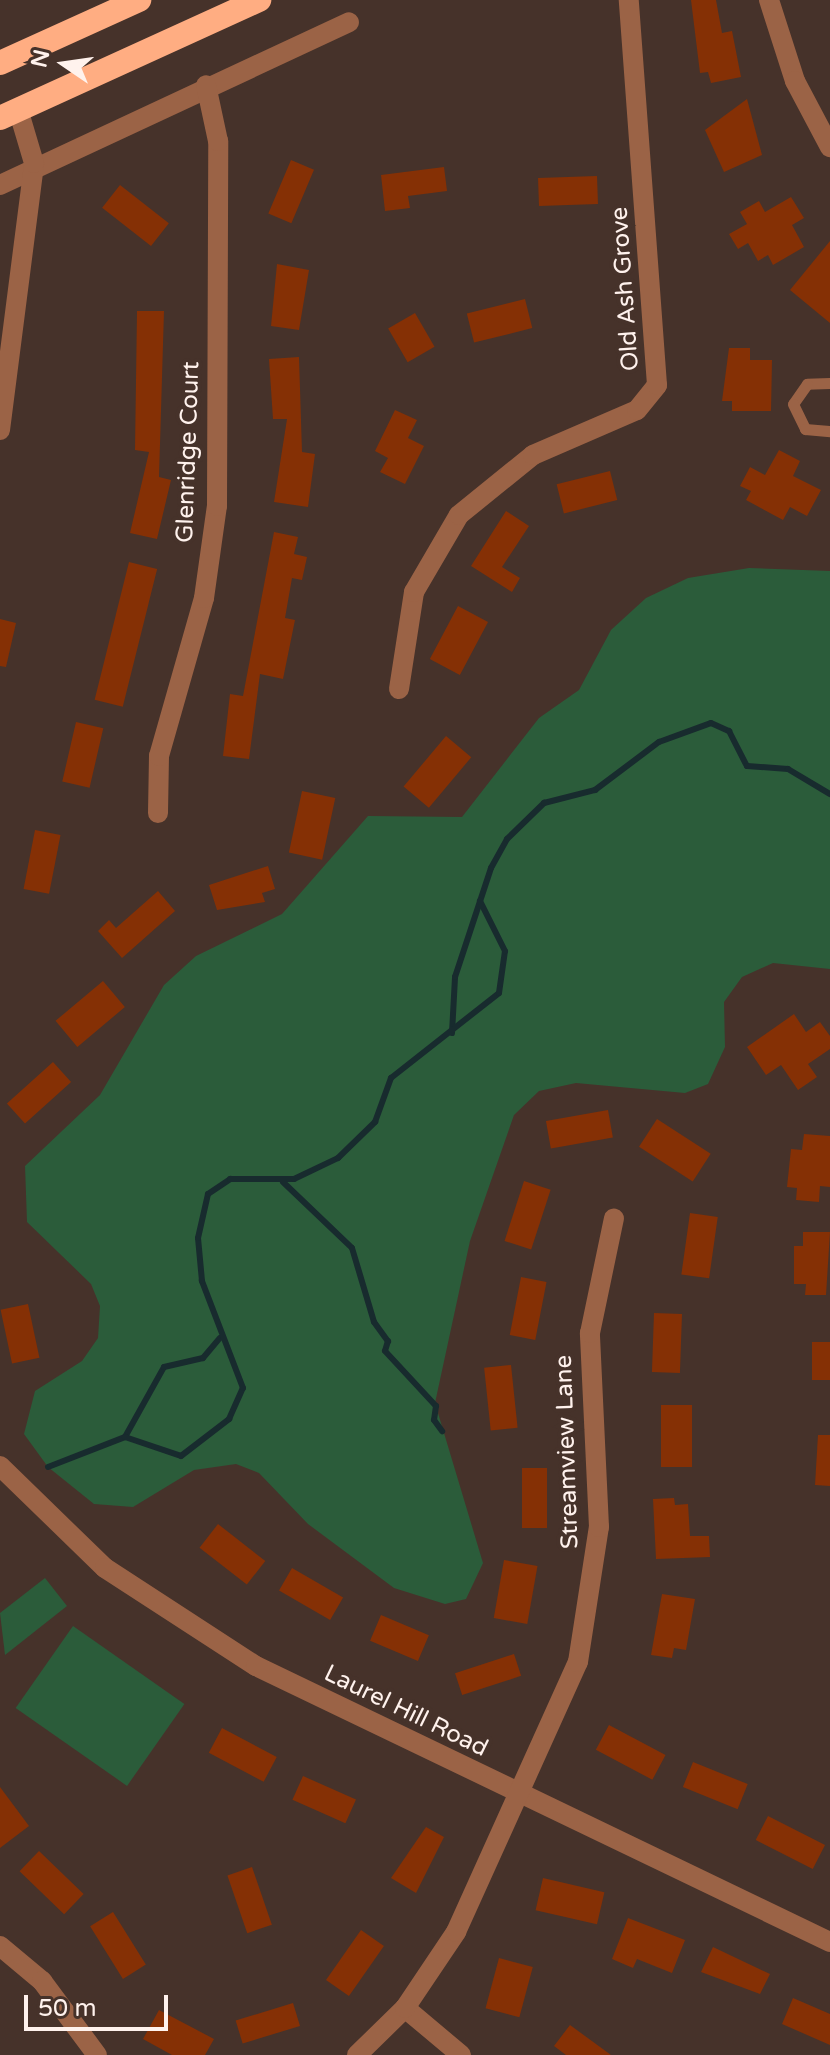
<!DOCTYPE html>
<style>
body{margin:0}
#map{position:relative;width:830px;height:2055px;overflow:hidden;background:#46322a;font-family:"Varela Round",sans-serif}
div>[style]{position:absolute}
[style*='--x']{left:calc(var(--x)*1px);top:calc(var(--y)*1px);width:calc(var(--w)*1px);rotate:calc(var(--a)*1deg)}
.green>*{inset:0;background:#2b5c3a;transform-origin:0 0}
.stream>*{height:6px;margin:-3px;padding:0 3px;transform-origin:3px;border-radius:3px;background:#182b2e}
.building>*{inset:0;background:#853005;transform-origin:0 0}
.lane>*{height:11px;margin:-5.5px;padding:0 5.5px;transform-origin:5.5px;border-radius:5.5px;background:#9b6346}
.street>*{height:20px;margin:-10px;padding:0 10px;transform-origin:10px;border-radius:10px;background:#9b6346}
.highway>*{height:24px;margin:-12px;padding:0 12px;transform-origin:12px;border-radius:12px;background:#ffad82}
span{translate:-50% -50%;white-space:nowrap;text-align:center;line-height:1.15;-webkit-text-stroke:8px #46322a;paint-order:stroke}
.street-label{font-size:24px;color:#fff2ed}
.north{position:absolute;left:24px;top:24px;width:80px;height:80px;-webkit-text-stroke:6px #46322a;paint-order:stroke;rotate:283deg;font-size:22px;font-weight:700;line-height:32px;text-align:center;color:#fff2ed}
.north::after{content:'';display:block;margin:auto;width:28px;height:36px;background:#fff2ed;clip-path:polygon(50% 0,100% 100%,50% 72%,0 100%)}
.scale{position:absolute;left:24px;top:1995px;width:144px;height:36px;box-sizing:border-box;border:4px solid #fff2ed;border-top:0;padding-left:10px;font-size:24px;line-height:28px;white-space:nowrap;color:#fff2ed;-webkit-text-stroke:6px #46322a;paint-order:stroke}
</style>
<div id="map">
<div class="green">
<div style="clip-path:polygon(749px 568px,830px 571px,830px 969px,773px 963px,742px 977px,724px 1002px,725px 1047px,708px 1084px,685px 1093px,576px 1083px,539px 1091px,514px 1115px,470px 1241px,435px 1403px,483px 1563px,466px 1599px,445px 1604px,394px 1588px,308px 1524px,259px 1473px,236px 1464px,194px 1470px,133px 1507px,94px 1504px,48px 1467px,24px 1434px,35px 1391px,82px 1361px,98px 1338px,100px 1306px,91px 1284px,27px 1222px,25px 1166px,100px 1095px,164px 985px,196px 956px,282px 914px,368px 816px,462px 817px,539px 718px,579px 690px,611px 630px,646px 598px,688px 578px)"></div>
<div style="clip-path:polygon(45px 1578px,67px 1606px,5px 1655px,0 1613px)"></div>
<div style="left:73px;top:1626px;width:136px;height:100px;rotate:35deg"></div>
</div>
<div class="stream">
<div style="--x:452;--y:1033;--w:56;--a:-86.9"></div>
<div style="--x:455;--y:977;--w:115;--a:-71.7"></div>
<div style="--x:491;--y:868;--w:33;--a:-61"></div>
<div style="--x:507;--y:839;--w:52;--a:-44.2"></div>
<div style="--x:544;--y:803;--w:53;--a:-14.3"></div>
<div style="--x:595;--y:790;--w:80;--a:-36.9"></div>
<div style="--x:659;--y:742;--w:55;--a:-20.1"></div>
<div style="--x:711;--y:723;--w:20;--a:24"></div>
<div style="--x:729;--y:731;--w:39;--a:63"></div>
<div style="--x:747;--y:766;--w:41;--a:4.2"></div>
<div style="--x:788;--y:769;--w:49;--a:30.8"></div>
<div style="--x:283;--y:1182;--w:95;--a:43.7"></div>
<div style="--x:352;--y:1248;--w:77;--a:73.4"></div>
<div style="--x:374;--y:1322;--w:24;--a:54"></div>
<div style="--x:388;--y:1341;--w:10;--a:107"></div>
<div style="--x:385;--y:1351;--w:75;--a:47.2"></div>
<div style="--x:436;--y:1406;--w:14;--a:98"></div>
<div style="--x:434;--y:1420;--w:14;--a:54"></div>
<div style="--x:125;--y:1437;--w:80;--a:-60.9"></div>
<div style="--x:164;--y:1367;--w:40;--a:-13"></div>
<div style="--x:203;--y:1358;--w:26;--a:-50"></div>
<div style="--x:48;--y:1467;--w:83;--a:-21.3"></div>
<div style="--x:125;--y:1437;--w:59;--a:18.7"></div>
<div style="--x:181;--y:1456;--w:61;--a:-37.6"></div>
<div style="--x:229;--y:1419;--w:34;--a:-66"></div>
<div style="--x:243;--y:1388;--w:115;--a:-111"></div>
<div style="--x:202;--y:1281;--w:43;--a:-95.3"></div>
<div style="--x:198;--y:1238;--w:45;--a:-77.2"></div>
<div style="--x:208;--y:1194;--w:27;--a:-34"></div>
<div style="--x:230;--y:1179;--w:64;--a:0"></div>
<div style="--x:294;--y:1179;--w:49;--a:-25.5"></div>
<div style="--x:338;--y:1158;--w:52;--a:-44.2"></div>
<div style="--x:375;--y:1122;--w:47;--a:-70"></div>
<div style="--x:391;--y:1078;--w:137;--a:-38.2"></div>
<div style="--x:499;--y:993;--w:42;--a:-81.9"></div>
<div style="--x:505;--y:951;--w:56;--a:-116.6"></div>
</div>
<div class="building">
<div style="clip-path:polygon(691px 0,716px 0,722px 33px,732px 31px,741px 77px,711px 83px,708px 72px,700px 73px)"></div>
<div style="clip-path:polygon(747px 99px,762px 155px,724px 172px,705px 130px)"></div>
<div style="left:291px;top:160px;width:25px;height:58px;rotate:23deg"></div>
<div style="clip-path:polygon(444px 167px,447px 191px,408px 196px,410px 208px,385px 211px,381px 175px)"></div>
<div style="left:597px;top:176px;width:28px;height:59px;rotate:88deg"></div>
<div style="left:120px;top:185px;width:62px;height:29px;rotate:38deg"></div>
<div style="clip-path:polygon(791px 197px,804px 218px,792px 225px,804px 247px,773px 265px,768px 255px,758px 261px,748px 243px,738px 249px,729px 234px,747px 224px,740px 212px,759px 201px,765px 212px)"></div>
<div style="clip-path:polygon(830px 241px,830px 323px,790px 290px)"></div>
<div style="clip-path:polygon(277px 264px,309px 270px,299px 330px,271px 326px)"></div>
<div style="left:525px;top:299px;width:30px;height:60px;rotate:76deg"></div>
<div style="clip-path:polygon(137px 311px,164px 311px,159px 477px,171px 480px,157px 539px,130px 533px,149px 452px,135px 450px)"></div>
<div style="left:415px;top:313px;width:39px;height:31px;rotate:60deg"></div>
<div style="clip-path:polygon(729px 348px,750px 348px,750px 360px,772px 360px,771px 411px,732px 411px,732px 401px,722px 401px)"></div>
<div style="clip-path:polygon(299px 357px,302px 452px,315px 454px,308px 507px,274px 502px,287px 419px,273px 419px,269px 359px)"></div>
<div style="clip-path:polygon(395px 410px,417px 420px,408px 438px,424px 446px,405px 484px,380px 472px,388px 458px,375px 451px)"></div>
<div style="clip-path:polygon(779px 450px,800px 461px,793px 476px,821px 490px,807px 516px,790px 507px,783px 520px,746px 500px,751px 491px,740px 486px,750px 467px,765px 475px)"></div>
<div style="left:610px;top:471px;width:30px;height:55px;rotate:76deg"></div>
<div style="clip-path:polygon(506px 511px,529px 526px,502px 567px,520px 578px,512px 592px,471px 566px)"></div>
<div style="clip-path:polygon(274px 532px,298px 537px,294px 554px,307px 557px,302px 580px,292px 578px,285px 618px,295px 620px,283px 679px,260px 674px,249px 759px,223px 756px,230px 694px,243px 696px)"></div>
<div style="left:129px;top:562px;width:29px;height:142px;rotate:14deg"></div>
<div style="left:458px;top:606px;width:34px;height:60px;rotate:28deg"></div>
<div style="clip-path:polygon(0 619px,16px 623px,6px 667px,0 666px)"></div>
<div style="left:76px;top:722px;width:28px;height:61px;rotate:13deg"></div>
<div style="left:446px;top:736px;width:33px;height:66px;rotate:40deg"></div>
<div style="left:302px;top:791px;width:34px;height:63px;rotate:12deg"></div>
<div style="left:35px;top:830px;width:26px;height:60px;rotate:11deg"></div>
<div style="clip-path:polygon(268px 866px,275px 889px,262px 893px,265px 902px,217px 910px,209px 885px)"></div>
<div style="clip-path:polygon(158px 891px,175px 911px,122px 958px,98px 931px,109px 920px,116px 928px)"></div>
<div style="left:103px;top:981px;width:34px;height:62px;rotate:50deg"></div>
<div style="clip-path:polygon(794px 1014px,806px 1032px,820px 1022px,830px 1036px,830px 1049px,808px 1064px,817px 1077px,798px 1090px,781px 1065px,766px 1075px,747px 1047px)"></div>
<div style="left:53px;top:1062px;width:27px;height:62px;rotate:48deg"></div>
<div style="left:608px;top:1110px;width:28px;height:63px;rotate:80deg"></div>
<div style="left:657px;top:1119px;width:64px;height:33px;rotate:33deg"></div>
<div style="clip-path:polygon(804px 1134px,830px 1136px,830px 1187px,820px 1186px,819px 1202px,796px 1200px,797px 1188px,787px 1187px,791px 1149px,802px 1150px)"></div>
<div style="left:524px;top:1181px;width:28px;height:63px;rotate:18deg"></div>
<div style="left:690px;top:1213px;width:28px;height:62px;rotate:8deg"></div>
<div style="clip-path:polygon(803px 1232px,830px 1232px,826px 1295px,805px 1295px,806px 1284px,794px 1284px,794px 1246px,803px 1246px)"></div>
<div style="left:521px;top:1277px;width:26px;height:59px;rotate:11deg"></div>
<div style="left:28px;top:1304px;width:55px;height:28px;rotate:78deg"></div>
<div style="left:654px;top:1313px;width:28px;height:59px;rotate:2deg"></div>
<div style="left:830px;top:1342px;width:38px;height:18px;rotate:90deg"></div>
<div style="left:511px;top:1365px;width:63px;height:27px;rotate:84deg"></div>
<div style="left:661px;top:1405px;width:31px;height:62px"></div>
<div style="clip-path:polygon(818px 1435px,830px 1435px,830px 1486px,815px 1485px)"></div>
<div style="left:522px;top:1468px;width:25px;height:60px"></div>
<div style="clip-path:polygon(674px 1498px,675px 1505px,688px 1504px,690px 1536px,709px 1536px,710px 1557px,656px 1559px,653px 1499px)"></div>
<div style="left:218px;top:1524px;width:60px;height:30px;rotate:38deg"></div>
<div style="left:504px;top:1560px;width:34px;height:59px;rotate:10deg"></div>
<div style="left:292px;top:1568px;width:59px;height:26px;rotate:30deg"></div>
<div style="clip-path:polygon(662px 1594px,695px 1599px,686px 1650px,674px 1648px,672px 1658px,651px 1655px)"></div>
<div style="left:381px;top:1615px;width:52px;height:28px;rotate:23deg"></div>
<div style="left:514px;top:1654px;width:23px;height:62px;rotate:72deg"></div>
<div style="left:609px;top:1725px;width:64px;height:28px;rotate:28deg"></div>
<div style="left:222px;top:1728px;width:62px;height:28px;rotate:28deg"></div>
<div style="left:693px;top:1762px;width:59px;height:27px;rotate:22deg"></div>
<div style="left:303px;top:1776px;width:58px;height:26px;rotate:24deg"></div>
<div style="clip-path:polygon(0 1787px,29px 1826px,0 1848px)"></div>
<div style="left:768px;top:1816px;width:64px;height:27px;rotate:27deg"></div>
<div style="clip-path:polygon(426px 1827px,444px 1837px,416px 1893px,391px 1878px)"></div>
<div style="left:39px;top:1851px;width:62px;height:28px;rotate:44deg"></div>
<div style="left:252px;top:1867px;width:61px;height:26px;rotate:71deg"></div>
<div style="left:543px;top:1878px;width:63px;height:33px;rotate:13deg"></div>
<div style="left:113px;top:1912px;width:62px;height:27px;rotate:58deg"></div>
<div style="clip-path:polygon(628px 1918px,685px 1940px,672px 1973px,637px 1959px,633px 1968px,612px 1959px)"></div>
<div style="left:361px;top:1930px;width:28px;height:61px;rotate:35deg"></div>
<div style="clip-path:polygon(713px 1947px,770px 1974px,760px 1994px,701px 1972px)"></div>
<div style="left:499px;top:1958px;width:35px;height:52px;rotate:15deg"></div>
<div style="clip-path:polygon(793px 1998px,830px 2014px,830px 2045px,782px 2024px)"></div>
<div style="left:293px;top:2003px;width:24px;height:60px;rotate:73deg"></div>
<div style="clip-path:polygon(159px 2010px,214px 2039px,205px 2055px,172px 2055px,143px 2039px)"></div>
<div style="clip-path:polygon(570px 2025px,611px 2055px,566px 2055px,554px 2046px)"></div>
</div>
<div class="lane">
<div style="--x:830;--y:383;--w:23;--a:178"></div>
<div style="--x:807;--y:384;--w:24;--a:125"></div>
<div style="--x:793;--y:404;--w:28;--a:64"></div>
<div style="--x:805;--y:429;--w:25;--a:5"></div>
</div>
<div class="street">
<div style="--x:769;--y:0;--w:85;--a:72.2"></div>
<div style="--x:795;--y:81;--w:75;--a:62.1"></div>
<div style="--x:0;--y:185;--w:385;--a:-25"></div>
<div style="--x:0;--y:430;--w:269;--a:-82.7"></div>
<div style="--x:34;--y:163;--w:56;--a:-106.5"></div>
<div style="--x:399;--y:689;--w:98;--a:-81.2"></div>
<div style="--x:414;--y:592;--w:89;--a:-59.7"></div>
<div style="--x:459;--y:515;--w:95;--a:-39"></div>
<div style="--x:533;--y:455;--w:113;--a:-23.4"></div>
<div style="--x:637;--y:410;--w:32;--a:-51"></div>
<div style="--x:657;--y:385;--w:386;--a:-94.2"></div>
<div style="--x:158;--y:813;--w:57;--a:-89"></div>
<div style="--x:159;--y:756;--w:164;--a:-74.1"></div>
<div style="--x:204;--y:598;--w:93;--a:-82"></div>
<div style="--x:217;--y:506;--w:365;--a:-89.8"></div>
<div style="--x:218;--y:141;--w:57;--a:-102.1"></div>
<div style="--x:0;--y:1466;--w:146;--a:44.2"></div>
<div style="--x:105;--y:1568;--w:180;--a:33"></div>
<div style="--x:256;--y:1666;--w:637;--a:25.68"></div>
<div style="--x:0;--y:1946;--w:55;--a:39.8"></div>
<div style="--x:42;--y:1981;--w:92;--a:53.4"></div>
<div style="--x:405;--y:2008;--w:73;--a:40"></div>
<div style="--x:357;--y:2055;--w:67;--a:-44.4"></div>
<div style="--x:405;--y:2008;--w:92;--a:-56.1"></div>
<div style="--x:456;--y:1932;--w:296;--a:-65.7"></div>
<div style="--x:578;--y:1662;--w:137;--a:-81.2"></div>
<div style="--x:599;--y:1527;--w:194;--a:-92.7"></div>
<div style="--x:590;--y:1333;--w:117;--a:-78.2"></div>
</div>
<div class="highway">
<div style="--x:0;--y:63;--w:153;--a:-24.4"></div>
<div style="--x:0;--y:118;--w:285;--a:-24.5"></div>
</div>
<div class="street-label">
<span style="left:625px;top:289px;rotate:-94deg">Old Ash Grove</span>
<span style="left:188px;top:452px;rotate:-88deg">Glenridge Court</span>
<span style="left:567px;top:1452px;rotate:-92deg">Streamview Lane</span>
<span style="left:406px;top:1711px;rotate:26deg">Laurel Hill Road</span>
</div>
<div class="north">N</div>
<div class="scale">50 m</div>
</div>
